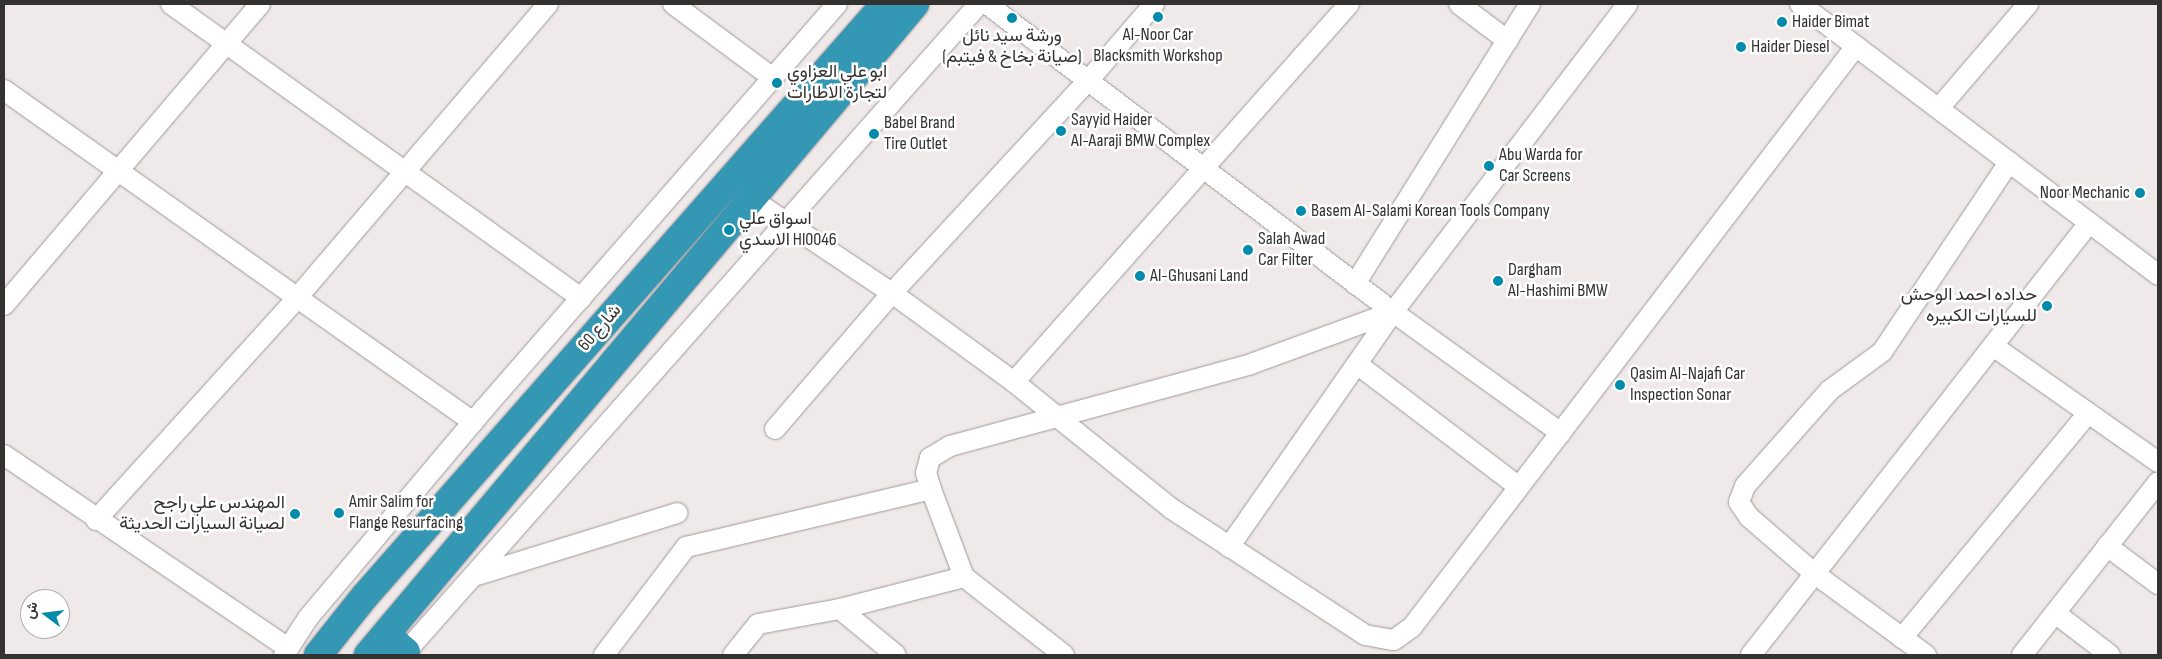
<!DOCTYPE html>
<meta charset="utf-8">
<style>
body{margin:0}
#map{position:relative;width:2162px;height:659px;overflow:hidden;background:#f0e9ea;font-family:"Sofia Sans Condensed",Vazirmatn,sans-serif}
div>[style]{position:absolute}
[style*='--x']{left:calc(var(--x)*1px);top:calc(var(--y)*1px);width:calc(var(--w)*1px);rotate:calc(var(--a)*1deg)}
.roads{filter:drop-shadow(0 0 1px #9e9899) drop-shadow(0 0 1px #9e9899)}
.minor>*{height:20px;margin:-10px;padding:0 10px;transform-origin:10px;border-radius:10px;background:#fff}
.highway>*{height:28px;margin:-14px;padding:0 14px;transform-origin:14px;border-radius:14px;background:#3497b4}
.dots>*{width:14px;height:14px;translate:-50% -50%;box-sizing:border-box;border:2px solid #fff;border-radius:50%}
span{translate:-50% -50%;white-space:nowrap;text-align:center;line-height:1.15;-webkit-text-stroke:5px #fff;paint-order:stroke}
.poi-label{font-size:18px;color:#343131}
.left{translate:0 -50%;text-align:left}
.right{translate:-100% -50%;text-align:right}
.street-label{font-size:18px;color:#343131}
.frame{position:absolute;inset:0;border:5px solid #343131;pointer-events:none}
.north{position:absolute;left:20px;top:589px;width:50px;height:50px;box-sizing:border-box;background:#fff;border:1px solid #aeadad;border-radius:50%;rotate:285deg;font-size:14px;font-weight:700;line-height:20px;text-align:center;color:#343131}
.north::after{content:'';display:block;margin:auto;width:18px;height:22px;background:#008baa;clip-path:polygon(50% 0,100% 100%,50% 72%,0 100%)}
</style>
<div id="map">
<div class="roads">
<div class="minor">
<div style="--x:171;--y:4;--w:505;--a:35.64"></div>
<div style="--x:673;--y:4;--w:124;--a:36.5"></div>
<div style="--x:987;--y:4;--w:510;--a:37.18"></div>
<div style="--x:1393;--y:312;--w:207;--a:35.8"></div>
<div style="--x:1459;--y:4;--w:61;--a:37.1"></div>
<div style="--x:1800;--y:4;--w:449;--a:37.1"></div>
<div style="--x:4;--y:90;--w:575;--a:35.29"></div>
<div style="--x:1939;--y:108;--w:137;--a:-49.4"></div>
<div style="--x:750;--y:198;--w:171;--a:33.8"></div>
<div style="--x:892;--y:293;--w:151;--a:36.1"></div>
<div style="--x:1014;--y:382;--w:203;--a:38.8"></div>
<div style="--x:1172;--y:509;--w:230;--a:33.1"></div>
<div style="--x:1365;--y:635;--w:29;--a:10"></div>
<div style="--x:1394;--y:640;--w:22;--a:-36"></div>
<div style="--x:1412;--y:627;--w:731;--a:-52.61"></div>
<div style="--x:1355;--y:284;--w:330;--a:-58"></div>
<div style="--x:4;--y:305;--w:395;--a:-49.6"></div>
<div style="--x:1993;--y:346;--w:202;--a:35.1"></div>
<div style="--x:1357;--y:364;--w:203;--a:37.2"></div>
<div style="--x:1014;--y:382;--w:505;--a:-48.45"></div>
<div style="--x:775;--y:429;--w:179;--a:-49.3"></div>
<div style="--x:892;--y:293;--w:287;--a:-47.3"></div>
<div style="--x:1087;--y:82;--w:103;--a:-49.3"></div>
<div style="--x:4;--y:455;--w:343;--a:34.2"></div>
<div style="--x:96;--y:520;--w:299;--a:-47.8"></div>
<div style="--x:297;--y:298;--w:387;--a:-49.5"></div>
<div style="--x:2107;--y:546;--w:64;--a:36.7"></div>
<div style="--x:1229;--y:547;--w:287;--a:-55.1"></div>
<div style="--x:474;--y:576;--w:213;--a:-17.2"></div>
<div style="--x:840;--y:609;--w:72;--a:39.4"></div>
<div style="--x:2055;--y:613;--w:69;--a:37.4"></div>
<div style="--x:1902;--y:638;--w:292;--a:-50.4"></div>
<div style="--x:284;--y:655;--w:44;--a:-57"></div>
<div style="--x:308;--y:618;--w:273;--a:-49.9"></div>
<div style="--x:484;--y:409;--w:537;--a:-48.92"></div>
<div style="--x:403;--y:655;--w:869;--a:-48.5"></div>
<div style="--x:604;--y:655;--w:136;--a:-52.8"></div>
<div style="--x:686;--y:547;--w:252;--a:-13.3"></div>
<div style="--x:733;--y:655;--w:40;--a:-51"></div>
<div style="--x:758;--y:624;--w:83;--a:-10.4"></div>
<div style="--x:840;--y:609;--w:128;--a:-14.5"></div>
<div style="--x:1064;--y:655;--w:127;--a:-142"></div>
<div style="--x:964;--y:577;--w:94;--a:-110.6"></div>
<div style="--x:931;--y:489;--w:17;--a:-107"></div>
<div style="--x:926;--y:473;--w:16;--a:-75"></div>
<div style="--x:930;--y:458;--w:23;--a:-31"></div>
<div style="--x:950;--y:446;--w:312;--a:-15.2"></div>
<div style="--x:1251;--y:364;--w:151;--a:-20.1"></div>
<div style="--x:1393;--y:312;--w:387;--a:-52.7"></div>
<div style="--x:1751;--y:655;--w:549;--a:-51.96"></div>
<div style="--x:1926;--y:655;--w:137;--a:-143.9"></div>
<div style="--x:1815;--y:574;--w:87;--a:-139.2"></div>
<div style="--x:1749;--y:517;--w:18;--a:-124"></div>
<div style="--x:1739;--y:502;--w:17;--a:-69"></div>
<div style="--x:1745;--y:486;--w:128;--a:-48.5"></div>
<div style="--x:1830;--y:390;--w:64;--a:-36.2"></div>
<div style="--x:1882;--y:352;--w:229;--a:-56.2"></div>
<div style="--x:2022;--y:655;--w:220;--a:-51.8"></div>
</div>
<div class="highway">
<div style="--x:386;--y:635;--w:26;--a:40"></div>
<div style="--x:318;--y:655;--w:75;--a:-51.5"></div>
<div style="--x:365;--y:596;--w:788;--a:-48.7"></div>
<div style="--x:368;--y:655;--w:850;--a:-49.96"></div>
</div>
</div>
<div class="dots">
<div style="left:1158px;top:17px;background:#008baa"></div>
<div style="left:1012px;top:18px;background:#008baa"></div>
<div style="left:1782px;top:22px;background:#008baa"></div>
<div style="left:1741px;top:47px;background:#008baa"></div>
<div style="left:777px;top:83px;background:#008baa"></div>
<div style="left:1061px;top:131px;background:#008baa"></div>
<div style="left:874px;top:134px;background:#008baa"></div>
<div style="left:1489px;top:166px;background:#008baa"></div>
<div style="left:2140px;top:193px;background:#008baa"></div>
<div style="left:1301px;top:211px;background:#008baa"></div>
<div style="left:729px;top:230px;background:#008baa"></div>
<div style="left:1248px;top:250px;background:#008baa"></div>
<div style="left:1140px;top:276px;background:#008baa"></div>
<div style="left:1498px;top:281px;background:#008baa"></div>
<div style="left:2047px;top:306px;background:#008baa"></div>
<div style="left:1620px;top:385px;background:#008baa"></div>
<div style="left:339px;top:513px;background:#008baa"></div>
<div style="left:295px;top:514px;background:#008baa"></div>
</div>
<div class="poi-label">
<span class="left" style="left:1792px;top:22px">Haider Bimat</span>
<span style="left:1158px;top:46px">Al-Noor Car<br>Blacksmith Workshop</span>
<span style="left:1012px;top:47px">ورشة سيد نائل<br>(صيانة بخاخ &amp; فيتبم)</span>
<span class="left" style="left:1751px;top:47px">Haider Diesel</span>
<span class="left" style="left:787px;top:83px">ابو علي العزاوي<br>لتجارة الاطارات</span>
<span class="left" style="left:1071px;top:131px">Sayyid Haider<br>Al-Aaraji BMW Complex</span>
<span class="left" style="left:884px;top:134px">Babel Brand<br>Tire Outlet</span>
<span class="left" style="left:1499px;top:166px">Abu Warda for<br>Car Screens</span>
<span class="right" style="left:2130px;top:193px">Noor Mechanic</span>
<span class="left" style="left:1311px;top:211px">Basem Al-Salami Korean Tools Company</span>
<span class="left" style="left:739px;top:230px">اسواق علي<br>الاسدي Hl0046</span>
<span class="left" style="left:1258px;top:250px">Salah Awad<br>Car Filter</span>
<span class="left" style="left:1508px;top:281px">Dargham<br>Al-Hashimi BMW</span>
<span class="left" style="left:1150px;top:276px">Al-Ghusani Land</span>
<span class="right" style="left:2037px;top:306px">حداده احمد الوحش<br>للسيارات الكبيره</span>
<span class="left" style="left:1630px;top:385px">Qasim Al-Najafi Car<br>Inspection Sonar</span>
<span class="left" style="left:349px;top:513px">Amir Salim for<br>Flange Resurfacing</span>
<span class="right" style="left:285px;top:514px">المهندس علي راجح<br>لصيانة السيارات الحديثة</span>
</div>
<div class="street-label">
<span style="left:600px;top:328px;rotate:-49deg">شارع 60</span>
</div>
<div class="frame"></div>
<div class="north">ش</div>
</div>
